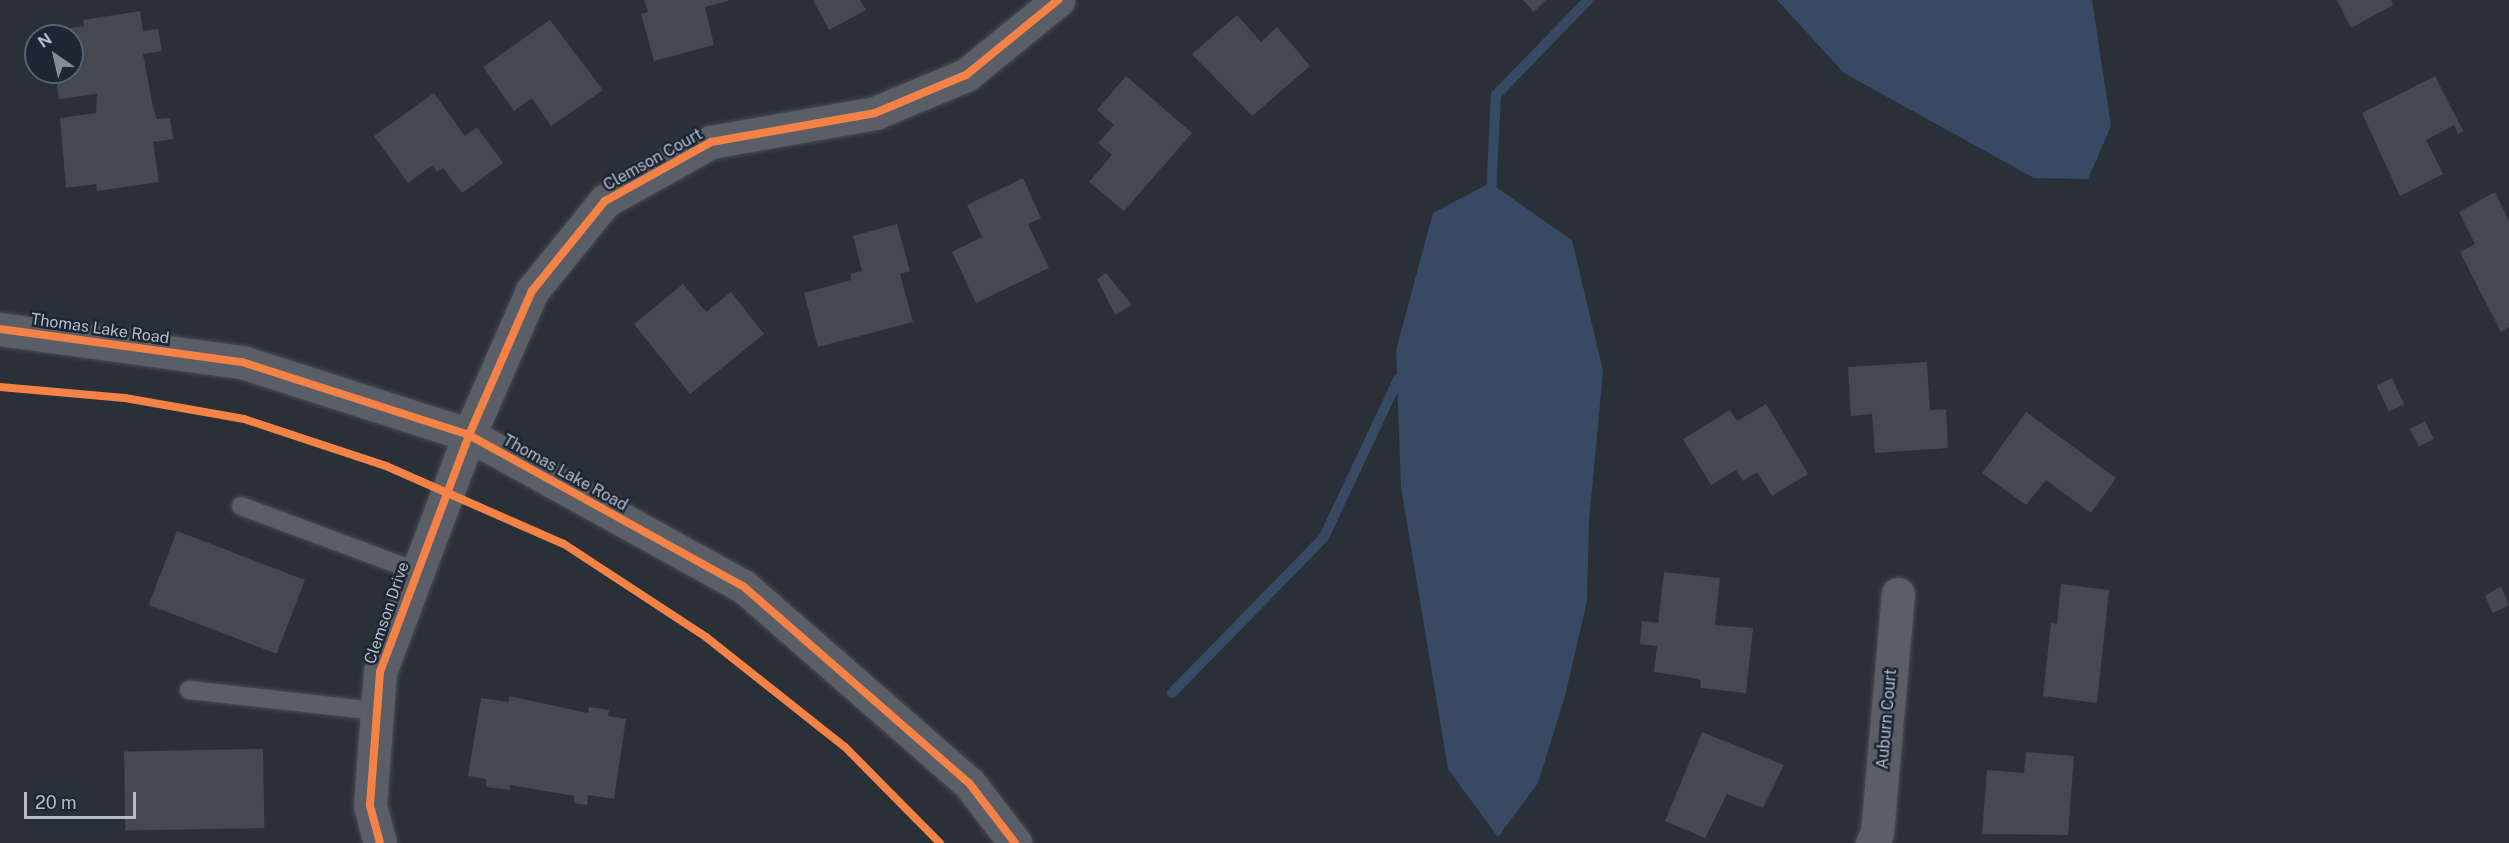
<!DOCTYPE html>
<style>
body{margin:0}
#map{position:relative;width:2509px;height:843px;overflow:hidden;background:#2a3038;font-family:"Public Sans",sans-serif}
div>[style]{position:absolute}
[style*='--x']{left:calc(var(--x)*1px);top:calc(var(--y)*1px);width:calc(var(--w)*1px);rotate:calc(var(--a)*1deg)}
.water>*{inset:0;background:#384963}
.stream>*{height:10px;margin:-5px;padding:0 5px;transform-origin:5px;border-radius:5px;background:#384963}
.building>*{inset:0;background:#444950;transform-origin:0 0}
.roads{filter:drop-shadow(0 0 2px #484c53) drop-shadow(0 0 2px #484c53)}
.service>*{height:18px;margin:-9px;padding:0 9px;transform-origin:9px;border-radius:9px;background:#5a5e66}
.minor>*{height:33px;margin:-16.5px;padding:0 16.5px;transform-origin:16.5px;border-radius:16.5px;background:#5a5e66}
.tertiary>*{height:33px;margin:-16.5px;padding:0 16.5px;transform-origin:16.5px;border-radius:16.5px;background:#5a5e66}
.cycleway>*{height:8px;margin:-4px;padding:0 4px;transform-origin:4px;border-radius:4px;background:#f48246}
span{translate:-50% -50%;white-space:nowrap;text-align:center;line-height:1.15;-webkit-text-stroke:5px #1d2633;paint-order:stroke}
.street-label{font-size:16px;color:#b4bcc9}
.north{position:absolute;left:24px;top:24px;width:60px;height:60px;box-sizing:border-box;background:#1d2633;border:2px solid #59626f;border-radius:50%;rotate:326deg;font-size:16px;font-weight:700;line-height:24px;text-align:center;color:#b4bcc9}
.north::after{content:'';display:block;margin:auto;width:21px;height:27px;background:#848b96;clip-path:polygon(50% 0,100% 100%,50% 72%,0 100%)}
.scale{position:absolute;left:24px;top:792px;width:112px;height:27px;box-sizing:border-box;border:3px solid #b4bcc9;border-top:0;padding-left:8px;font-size:18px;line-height:21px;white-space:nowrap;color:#b4bcc9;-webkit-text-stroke:4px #1d2633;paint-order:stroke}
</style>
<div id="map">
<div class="water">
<div style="clip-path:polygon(1777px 0,2092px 0,2111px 126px,2088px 179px,2034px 178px,1844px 73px)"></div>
<div style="clip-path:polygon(1490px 183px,1572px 240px,1603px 371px,1589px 522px,1587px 601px,1565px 696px,1538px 783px,1498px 837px,1448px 769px,1401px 488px,1396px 350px,1433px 213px)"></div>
</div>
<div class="stream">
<div style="--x:1491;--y:196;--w:101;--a:-87.2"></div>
<div style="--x:1496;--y:95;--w:132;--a:-45.9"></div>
<div style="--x:1172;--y:693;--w:218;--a:-45.7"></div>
<div style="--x:1324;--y:537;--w:174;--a:-64.8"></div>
</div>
<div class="building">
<div style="clip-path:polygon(644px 0,728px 0,728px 1px,705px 7px,714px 45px,654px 61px,641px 14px,648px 12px)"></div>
<div style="clip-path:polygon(813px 0,860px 0,866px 10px,829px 30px)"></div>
<div style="clip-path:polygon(1523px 0,1546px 0,1534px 12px)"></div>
<div style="clip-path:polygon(2337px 0,2391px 0,2393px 5px,2351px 28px)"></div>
<div style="clip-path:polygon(140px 11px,143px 31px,158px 29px,162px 51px,143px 54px,153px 107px,157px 119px,170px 118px,173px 139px,153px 142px,159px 182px,97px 191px,96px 184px,66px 188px,60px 118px,96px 113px,97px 94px,59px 99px,55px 72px,72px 72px,72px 36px,50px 36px,49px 31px,84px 26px,83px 20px)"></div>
<div style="clip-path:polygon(1237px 15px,1261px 42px,1277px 27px,1310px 66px,1252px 116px,1192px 54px)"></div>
<div style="clip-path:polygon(550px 20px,603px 90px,551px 126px,532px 98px,514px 111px,483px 67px)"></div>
<div style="clip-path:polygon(1126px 76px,1192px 133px,1124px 211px,1089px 182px,1112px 155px,1098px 143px,1114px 125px,1097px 110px)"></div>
<div style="clip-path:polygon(2435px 76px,2463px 131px,2458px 134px,2454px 125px,2426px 140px,2443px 174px,2400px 196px,2362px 113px)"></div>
<div style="clip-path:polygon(434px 93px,465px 136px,477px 127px,503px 163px,462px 193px,443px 168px,437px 172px,433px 165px,408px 183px,374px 136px)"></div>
<div style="clip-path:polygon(1023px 178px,1041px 218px,1028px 224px,1049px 268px,976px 303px,952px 252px,982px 237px,967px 205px)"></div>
<div style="clip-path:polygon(2495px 192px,2509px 221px,2509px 327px,2501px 332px,2460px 252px,2475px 244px,2459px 212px)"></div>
<div style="clip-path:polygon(897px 224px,910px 271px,900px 274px,913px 322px,818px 347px,804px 293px,851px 280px,850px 274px,862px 271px,853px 236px)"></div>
<div style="clip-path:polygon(1106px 273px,1132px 305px,1115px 315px,1097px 279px)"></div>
<div style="clip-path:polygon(683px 284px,706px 312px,731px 292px,764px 334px,690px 394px,634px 324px)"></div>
<div style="clip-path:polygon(1927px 362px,1930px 410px,1946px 409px,1948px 448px,1875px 453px,1872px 414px,1851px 416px,1848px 367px)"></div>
<div style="left:2392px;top:378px;width:29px;height:17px;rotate:65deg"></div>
<div style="clip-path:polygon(1766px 404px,1808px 474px,1772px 496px,1757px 472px,1743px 481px,1736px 470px,1711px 485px,1683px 439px,1730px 410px,1737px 421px)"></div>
<div style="clip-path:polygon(2026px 412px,2116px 478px,2091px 513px,2046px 480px,2026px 505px,1982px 473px)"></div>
<div style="left:2425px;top:421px;width:20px;height:17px;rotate:63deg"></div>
<div style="left:177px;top:531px;width:137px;height:79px;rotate:21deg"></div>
<div style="clip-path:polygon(1664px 572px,1720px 578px,1715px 625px,1753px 628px,1746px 693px,1700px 688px,1701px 681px,1694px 678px,1654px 672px,1657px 646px,1640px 644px,1642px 621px,1658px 623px)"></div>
<div style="clip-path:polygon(2061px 584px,2109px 590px,2097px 703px,2043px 696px,2051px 623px,2057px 624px)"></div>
<div style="clip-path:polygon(2501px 586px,2509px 605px,2493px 613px,2485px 596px)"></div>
<div style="clip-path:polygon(509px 696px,588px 713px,589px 707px,609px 710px,608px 716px,626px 719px,614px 799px,588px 795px,587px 805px,574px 803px,574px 796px,510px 785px,510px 790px,486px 787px,486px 779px,468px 776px,481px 698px,508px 702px)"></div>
<div style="clip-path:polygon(1702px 732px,1784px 765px,1763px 808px,1727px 794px,1705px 838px,1665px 821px)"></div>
<div style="left:263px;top:749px;width:79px;height:139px;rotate:89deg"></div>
<div style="clip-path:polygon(2026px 752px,2074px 756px,2068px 835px,1982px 834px,1987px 770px,2024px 773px)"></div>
</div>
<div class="roads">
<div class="service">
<div style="--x:241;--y:506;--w:187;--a:20.4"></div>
<div style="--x:189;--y:690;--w:189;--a:6.4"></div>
</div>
<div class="minor">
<div style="--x:380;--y:843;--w:39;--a:-105"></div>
<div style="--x:370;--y:805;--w:133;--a:-85.7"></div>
<div style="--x:380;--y:672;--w:253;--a:-69.4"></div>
<div style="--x:469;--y:435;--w:157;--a:-66.4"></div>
<div style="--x:532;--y:291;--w:116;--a:-51"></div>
<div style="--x:605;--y:201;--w:121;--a:-29.1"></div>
<div style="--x:711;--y:142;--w:167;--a:-10"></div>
<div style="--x:875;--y:113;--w:99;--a:-22.7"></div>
<div style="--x:966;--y:75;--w:119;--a:-39.2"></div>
<div style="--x:1872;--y:843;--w:11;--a:-63"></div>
<div style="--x:1877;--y:833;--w:240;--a:-85"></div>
</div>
<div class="tertiary">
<div style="--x:0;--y:329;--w:244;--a:7.8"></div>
<div style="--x:242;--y:362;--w:238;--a:17.8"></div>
<div style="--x:469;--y:435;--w:313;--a:28.9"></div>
<div style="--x:743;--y:586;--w:300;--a:41.1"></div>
<div style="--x:969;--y:783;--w:76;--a:52.5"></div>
</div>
</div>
<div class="cycleway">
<div style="--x:0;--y:329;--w:244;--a:7.8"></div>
<div style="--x:242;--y:362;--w:238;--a:17.8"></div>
<div style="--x:469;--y:435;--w:313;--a:28.9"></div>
<div style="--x:743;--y:586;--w:300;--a:41.1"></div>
<div style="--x:969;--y:783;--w:76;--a:52.5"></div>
<div style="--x:0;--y:387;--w:125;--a:5"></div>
<div style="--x:125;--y:398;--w:121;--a:10"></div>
<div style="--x:244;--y:419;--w:150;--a:18.3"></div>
<div style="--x:386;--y:466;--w:194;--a:23.7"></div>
<div style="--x:564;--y:544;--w:170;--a:33.2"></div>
<div style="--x:706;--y:637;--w:177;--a:38.4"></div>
<div style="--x:845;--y:747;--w:135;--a:45.3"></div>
<div style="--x:380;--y:843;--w:39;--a:-105"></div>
<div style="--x:370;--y:805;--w:133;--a:-85.7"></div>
<div style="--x:380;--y:672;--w:253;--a:-69.4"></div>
<div style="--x:469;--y:435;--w:157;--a:-66.4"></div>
<div style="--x:532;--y:291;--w:116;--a:-51"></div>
<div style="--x:605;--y:201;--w:121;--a:-29.1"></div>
<div style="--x:711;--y:142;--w:167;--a:-10"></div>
<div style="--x:875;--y:113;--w:99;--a:-22.7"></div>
<div style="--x:966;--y:75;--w:119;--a:-39.2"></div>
</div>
<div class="street-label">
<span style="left:653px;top:160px;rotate:-29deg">Clemson Court</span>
<span style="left:100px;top:329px;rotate:8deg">Thomas Lake Road</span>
<span style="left:565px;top:473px;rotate:29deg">Thomas Lake Road</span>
<span style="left:387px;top:613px;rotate:-71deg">Clemson Drive</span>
<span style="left:1887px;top:719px;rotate:-85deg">Auburn Court</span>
</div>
<div class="north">N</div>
<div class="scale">20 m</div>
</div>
